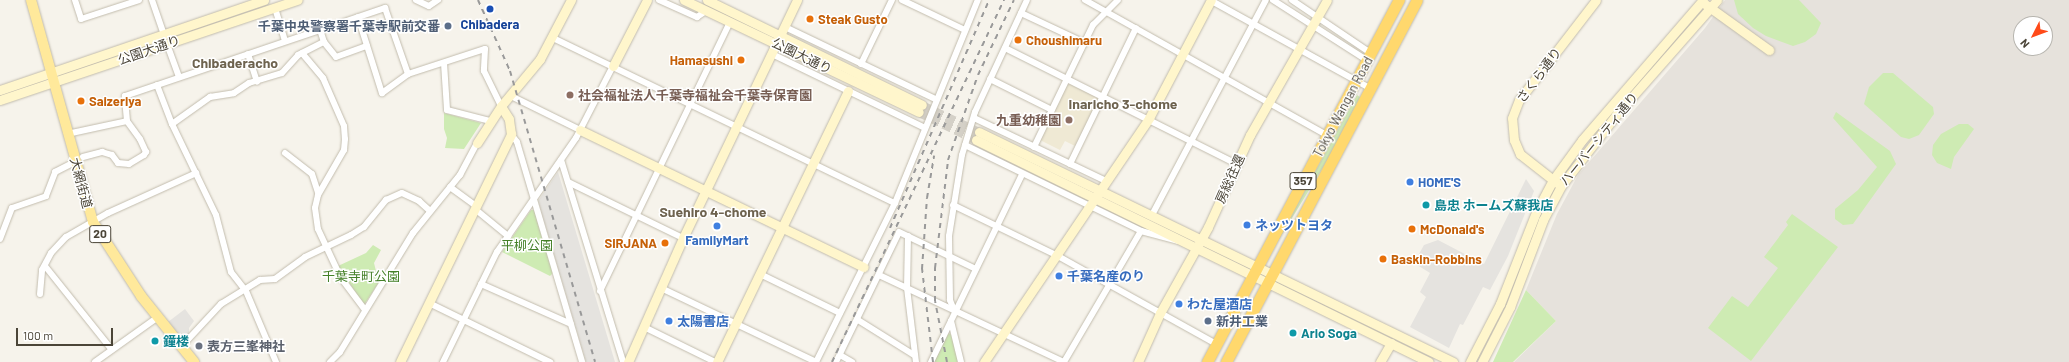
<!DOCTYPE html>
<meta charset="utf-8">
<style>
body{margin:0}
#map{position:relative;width:2069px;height:362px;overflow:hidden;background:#f6f3eb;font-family:Barlow,"Noto Sans JP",sans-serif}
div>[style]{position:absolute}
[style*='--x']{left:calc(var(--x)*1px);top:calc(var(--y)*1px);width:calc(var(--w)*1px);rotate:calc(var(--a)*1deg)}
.industrial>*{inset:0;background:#e6e2dc}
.education>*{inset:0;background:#efe9d4}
.green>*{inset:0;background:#ceebb3}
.parking>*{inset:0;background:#e5e3df}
.secondary-tunnel>*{height:9px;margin-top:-4.5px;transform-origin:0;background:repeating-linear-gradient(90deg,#d4d0c7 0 9px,transparent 0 13.5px)}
.roads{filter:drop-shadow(0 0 1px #c2bcad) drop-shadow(0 0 1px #c2bcad)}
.street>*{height:6px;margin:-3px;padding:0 3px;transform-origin:3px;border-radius:3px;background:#fff}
.secondary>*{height:9px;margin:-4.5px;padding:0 4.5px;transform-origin:4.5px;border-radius:4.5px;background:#fff6cc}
.primary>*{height:10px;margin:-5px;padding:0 5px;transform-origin:5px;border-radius:5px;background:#ffe99b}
.highway>*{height:11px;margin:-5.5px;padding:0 5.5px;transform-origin:5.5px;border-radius:5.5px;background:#ffd86d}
.rail>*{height:2px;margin-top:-1px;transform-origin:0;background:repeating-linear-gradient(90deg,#999 0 5px,transparent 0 10px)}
.dots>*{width:11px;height:11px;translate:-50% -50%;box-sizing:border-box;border:2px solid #fff;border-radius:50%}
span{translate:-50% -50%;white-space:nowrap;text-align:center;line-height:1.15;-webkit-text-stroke:3px #fff;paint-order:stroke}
.shield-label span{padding:1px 3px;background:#fff;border:1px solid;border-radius:3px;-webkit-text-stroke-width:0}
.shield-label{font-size:12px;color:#4b4538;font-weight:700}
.food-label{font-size:13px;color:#c56008;font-weight:700}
.left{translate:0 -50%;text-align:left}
.right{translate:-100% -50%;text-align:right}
.transit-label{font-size:13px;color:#164399;font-weight:700}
.service-label{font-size:13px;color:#4e5e75;font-weight:700}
.street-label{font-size:13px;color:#4b4538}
.education-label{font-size:13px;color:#785e54;font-weight:700}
.shop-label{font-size:13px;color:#366cbe;font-weight:700}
.culture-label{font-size:13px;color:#0d838f;font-weight:700}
.park-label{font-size:13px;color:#448028}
.worship-label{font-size:13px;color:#5b616d;font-weight:700}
.neighbourhood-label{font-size:14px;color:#6e634f;font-weight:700}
.north{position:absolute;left:2013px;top:16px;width:40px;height:40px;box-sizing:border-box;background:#fff;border:1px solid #b7b5af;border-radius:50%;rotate:228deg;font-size:11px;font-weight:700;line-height:16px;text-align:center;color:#4b4538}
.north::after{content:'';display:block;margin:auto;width:14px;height:18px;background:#ff4a19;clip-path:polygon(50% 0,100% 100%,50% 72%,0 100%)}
.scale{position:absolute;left:16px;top:328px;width:97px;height:18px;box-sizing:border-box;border:2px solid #4b4538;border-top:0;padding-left:5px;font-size:12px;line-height:14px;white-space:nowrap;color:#4b4538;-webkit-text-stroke:3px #fff;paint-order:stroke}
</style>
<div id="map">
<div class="industrial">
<div style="clip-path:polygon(evenodd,1725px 0,2069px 0,2069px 362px,1514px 362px,1556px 321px,1526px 290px,1557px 214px,1578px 175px,1705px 28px,1725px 0,2021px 24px,2045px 24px,2045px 48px,2021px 48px,2021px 24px)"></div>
</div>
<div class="education">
<div style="clip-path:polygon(1072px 83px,1096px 95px,1098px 100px,1075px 146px,1065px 141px,1060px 150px,1040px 140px,1067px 85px)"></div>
</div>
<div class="green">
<div style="clip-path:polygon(1734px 0,1799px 0,1821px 23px,1816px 34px,1805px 42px,1793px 46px,1766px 36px,1753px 28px,1738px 14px)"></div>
<div style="clip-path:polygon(1883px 73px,1893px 73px,1933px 107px,1934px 114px,1919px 135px,1909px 139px,1901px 137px,1864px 104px,1869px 87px)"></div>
<div style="clip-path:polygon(1357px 95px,1360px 97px,1330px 156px,1273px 249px)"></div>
<div style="clip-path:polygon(1836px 112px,1890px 151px,1896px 164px,1853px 224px,1843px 225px,1835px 219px,1835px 209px,1858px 190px,1877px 167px,1833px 118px)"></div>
<div style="clip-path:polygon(444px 113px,481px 123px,464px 149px,445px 148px,447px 138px,444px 129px)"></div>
<div style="clip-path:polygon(1959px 124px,1968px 124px,1974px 129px,1954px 157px,1951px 169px,1937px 163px,1932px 155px,1933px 145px,1941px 134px)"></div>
<div style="clip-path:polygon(531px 210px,535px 210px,553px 273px,550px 276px,502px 252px)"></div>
<div style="clip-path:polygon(1792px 214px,1838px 247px,1751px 361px,1708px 328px,1732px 296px,1748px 307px,1778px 268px,1764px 257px,1788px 225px,1786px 222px)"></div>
<div style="clip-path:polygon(373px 245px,381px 250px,374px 263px,376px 271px,383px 276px,364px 305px,338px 266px,366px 253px)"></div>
<div style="clip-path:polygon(1526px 290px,1556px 321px,1513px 362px,1493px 362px)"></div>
<div style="clip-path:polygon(948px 333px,952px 335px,959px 362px,933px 362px)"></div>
</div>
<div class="parking">
<div style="clip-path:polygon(558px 172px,615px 362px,586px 362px,538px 201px)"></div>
<div style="clip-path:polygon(1526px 179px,1534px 191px,1508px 256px,1490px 290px,1483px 287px,1463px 325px,1460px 324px,1449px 348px,1410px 327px,1426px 297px,1420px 292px,1430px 273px,1414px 263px,1424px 245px,1438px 240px,1484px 264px)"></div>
<div style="clip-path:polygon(185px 309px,194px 321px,189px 328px,189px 334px,183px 340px,168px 322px)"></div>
</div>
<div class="secondary-tunnel">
<div style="--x:922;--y:105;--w:63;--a:25.3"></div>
<div style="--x:919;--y:112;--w:62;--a:25.7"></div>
</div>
<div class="roads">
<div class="street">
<div style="--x:75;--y:0;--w:20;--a:72"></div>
<div style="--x:81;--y:19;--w:61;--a:-18.1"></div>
<div style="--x:152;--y:0;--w:36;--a:71"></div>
<div style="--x:416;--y:0;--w:14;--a:25"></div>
<div style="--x:429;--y:6;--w:11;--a:-34"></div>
<div style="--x:659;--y:0;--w:42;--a:24.1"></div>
<div style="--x:697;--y:17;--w:11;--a:-34"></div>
<div style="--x:902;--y:0;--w:70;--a:25.5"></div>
<div style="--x:1085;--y:0;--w:278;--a:29.2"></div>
<div style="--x:1210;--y:0;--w:184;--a:28.9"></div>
<div style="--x:1273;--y:0;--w:113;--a:32.7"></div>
<div style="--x:1292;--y:0;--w:97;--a:34"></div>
<div style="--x:275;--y:8;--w:34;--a:73"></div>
<div style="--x:1021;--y:13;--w:71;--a:25.1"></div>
<div style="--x:358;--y:17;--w:80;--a:72.5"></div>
<div style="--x:382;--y:93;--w:32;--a:-36"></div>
<div style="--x:408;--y:74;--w:81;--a:-18"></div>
<div style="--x:485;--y:49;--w:22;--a:93"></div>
<div style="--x:484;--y:71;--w:39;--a:64"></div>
<div style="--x:785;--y:27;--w:166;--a:25.6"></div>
<div style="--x:553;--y:38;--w:380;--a:25.8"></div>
<div style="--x:324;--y:42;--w:19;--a:51"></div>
<div style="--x:336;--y:57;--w:33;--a:-20"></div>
<div style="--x:167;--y:44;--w:35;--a:70"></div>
<div style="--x:1005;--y:48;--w:259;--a:26.6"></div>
<div style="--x:302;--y:53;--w:33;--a:50"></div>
<div style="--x:323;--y:78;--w:52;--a:66.4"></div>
<div style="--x:344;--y:126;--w:13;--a:86"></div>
<div style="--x:345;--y:139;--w:11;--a:95"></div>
<div style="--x:344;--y:150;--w:52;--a:120"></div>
<div style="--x:318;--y:195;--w:13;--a:103"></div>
<div style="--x:315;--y:208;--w:21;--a:82"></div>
<div style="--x:318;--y:229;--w:54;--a:64.9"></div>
<div style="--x:341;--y:278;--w:40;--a:53"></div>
<div style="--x:248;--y:54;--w:29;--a:72"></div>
<div style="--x:772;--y:54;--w:170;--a:25.8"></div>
<div style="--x:444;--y:63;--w:47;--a:86.3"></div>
<div style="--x:447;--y:110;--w:44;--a:14.3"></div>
<div style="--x:861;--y:64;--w:71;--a:-64.2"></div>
<div style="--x:990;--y:79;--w:69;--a:26.6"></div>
<div style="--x:157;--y:85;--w:42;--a:69"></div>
<div style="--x:172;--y:124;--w:101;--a:64.2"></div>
<div style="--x:216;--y:215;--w:59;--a:75.3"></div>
<div style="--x:231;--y:272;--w:24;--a:52"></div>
<div style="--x:246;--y:291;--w:77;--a:67.1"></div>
<div style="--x:511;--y:96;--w:77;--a:26.2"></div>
<div style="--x:974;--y:118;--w:148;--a:25.5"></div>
<div style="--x:172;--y:124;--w:47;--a:-35.4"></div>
<div style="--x:210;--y:97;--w:24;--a:-9"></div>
<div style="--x:234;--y:93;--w:18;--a:-34"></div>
<div style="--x:249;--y:83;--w:34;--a:-17"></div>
<div style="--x:282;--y:73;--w:24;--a:-48"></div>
<div style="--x:298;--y:55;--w:29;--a:-27"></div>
<div style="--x:324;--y:42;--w:13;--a:-108"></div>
<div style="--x:320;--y:30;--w:69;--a:-18.7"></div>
<div style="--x:385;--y:8;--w:70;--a:70.8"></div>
<div style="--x:67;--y:134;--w:61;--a:-12.2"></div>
<div style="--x:511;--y:134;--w:10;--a:53"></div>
<div style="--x:517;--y:142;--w:229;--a:73.5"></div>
<div style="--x:965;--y:145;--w:196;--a:26"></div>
<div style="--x:1141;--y:231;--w:38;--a:15"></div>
<div style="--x:1034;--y:147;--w:136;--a:-64.2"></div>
<div style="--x:1093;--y:25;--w:35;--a:-45"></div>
<div style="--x:285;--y:153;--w:34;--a:38"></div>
<div style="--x:312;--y:174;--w:20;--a:72"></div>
<div style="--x:83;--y:157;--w:20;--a:-15"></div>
<div style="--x:102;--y:152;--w:10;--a:17"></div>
<div style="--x:112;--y:155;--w:10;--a:53"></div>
<div style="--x:118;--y:163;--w:11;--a:5"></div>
<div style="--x:129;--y:164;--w:17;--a:-31"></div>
<div style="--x:144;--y:155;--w:4;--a:-56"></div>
<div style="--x:146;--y:152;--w:14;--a:-115"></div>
<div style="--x:140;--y:139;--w:22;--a:-126"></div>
<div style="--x:127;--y:121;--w:25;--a:-95"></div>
<div style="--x:125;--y:96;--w:206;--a:-18.7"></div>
<div style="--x:561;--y:160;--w:211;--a:72.9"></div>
<div style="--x:1070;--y:164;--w:151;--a:-64.1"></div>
<div style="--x:568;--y:182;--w:128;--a:26"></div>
<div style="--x:450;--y:187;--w:32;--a:36"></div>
<div style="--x:953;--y:205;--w:117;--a:25.9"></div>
<div style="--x:1058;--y:256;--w:181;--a:29.1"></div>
<div style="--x:475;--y:209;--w:43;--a:39.3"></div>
<div style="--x:1152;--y:215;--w:243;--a:-62.1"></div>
<div style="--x:908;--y:236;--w:52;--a:91.1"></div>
<div style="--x:907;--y:288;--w:75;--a:83.1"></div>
<div style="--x:0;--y:239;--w:33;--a:-69"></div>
<div style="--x:12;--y:208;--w:36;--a:-19"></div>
<div style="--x:46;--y:196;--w:26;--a:-69"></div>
<div style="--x:55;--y:172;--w:22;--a:-27"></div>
<div style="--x:45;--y:266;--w:107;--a:51.4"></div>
<div style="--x:760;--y:274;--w:89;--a:26"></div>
<div style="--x:879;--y:275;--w:204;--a:25.2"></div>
<div style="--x:481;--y:284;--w:98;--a:24"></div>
<div style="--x:661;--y:288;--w:172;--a:25.5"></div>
<div style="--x:816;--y:362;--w:178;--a:-63.6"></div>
<div style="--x:895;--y:203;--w:219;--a:-67.8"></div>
<div style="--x:600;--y:291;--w:299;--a:-64.2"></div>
<div style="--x:40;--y:294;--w:24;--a:-85"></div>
<div style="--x:42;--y:270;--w:19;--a:-62"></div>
<div style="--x:51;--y:253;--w:22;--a:-47"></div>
<div style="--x:66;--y:237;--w:48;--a:-29.7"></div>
<div style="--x:108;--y:213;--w:97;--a:-24.4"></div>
<div style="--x:429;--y:303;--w:135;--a:26"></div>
<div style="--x:954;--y:310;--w:11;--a:-112"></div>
<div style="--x:950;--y:300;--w:64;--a:-90.9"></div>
<div style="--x:949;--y:236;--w:82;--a:-80.9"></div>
<div style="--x:962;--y:155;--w:45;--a:-73.2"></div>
<div style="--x:975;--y:112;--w:123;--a:-65.1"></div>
<div style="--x:858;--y:320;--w:66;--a:32"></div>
<div style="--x:951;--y:321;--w:42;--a:76.3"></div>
<div style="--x:644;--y:327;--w:79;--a:26.2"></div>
<div style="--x:181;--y:347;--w:59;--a:-47.1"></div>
<div style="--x:221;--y:304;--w:46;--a:-31.6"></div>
<div style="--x:260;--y:280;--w:15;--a:-4"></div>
<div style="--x:275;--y:279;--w:37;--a:-36"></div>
<div style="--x:305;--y:257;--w:51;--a:-25.6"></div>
<div style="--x:351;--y:235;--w:15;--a:-32"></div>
<div style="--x:364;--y:227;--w:35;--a:-51"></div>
<div style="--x:386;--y:200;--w:17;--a:-24"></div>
<div style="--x:402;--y:193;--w:19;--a:25"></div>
<div style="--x:419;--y:201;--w:13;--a:42"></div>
<div style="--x:840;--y:355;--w:14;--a:30"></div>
<div style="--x:95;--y:362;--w:77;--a:-35.5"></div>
<div style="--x:330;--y:362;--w:14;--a:-45"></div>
<div style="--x:340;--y:352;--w:140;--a:-58.5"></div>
<div style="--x:413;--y:233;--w:75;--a:-51"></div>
<div style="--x:460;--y:175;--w:36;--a:-62"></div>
<div style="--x:443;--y:362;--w:123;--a:-63.9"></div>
<div style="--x:497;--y:252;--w:139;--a:-55.3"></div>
<div style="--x:576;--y:138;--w:81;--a:-62.8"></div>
<div style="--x:836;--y:362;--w:144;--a:-64.1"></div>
<div style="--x:899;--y:232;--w:85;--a:25.7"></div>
<div style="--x:931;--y:362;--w:208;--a:-64.1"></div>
<div style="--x:1064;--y:362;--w:152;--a:-59.6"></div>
</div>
<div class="secondary">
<div style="--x:684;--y:0;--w:260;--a:25.5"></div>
<div style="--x:707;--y:0;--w:239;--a:26"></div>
<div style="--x:1705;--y:4;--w:79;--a:35.7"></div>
<div style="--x:613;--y:66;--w:74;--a:-62.7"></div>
<div style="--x:0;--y:90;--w:279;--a:-18.8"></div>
<div style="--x:0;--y:100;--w:314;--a:-18.6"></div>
<div style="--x:580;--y:130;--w:315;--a:25.8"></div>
<div style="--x:979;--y:132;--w:527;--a:25.88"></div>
<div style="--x:976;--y:140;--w:504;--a:26.11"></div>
<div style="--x:477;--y:143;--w:44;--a:-57"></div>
<div style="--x:501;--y:106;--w:61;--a:-50.3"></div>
<div style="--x:540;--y:59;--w:67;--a:-62.3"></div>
<div style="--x:1557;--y:183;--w:47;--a:-141.9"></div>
<div style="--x:1520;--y:154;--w:15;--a:-113"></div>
<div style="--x:1514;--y:140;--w:22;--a:-95"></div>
<div style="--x:1512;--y:118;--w:19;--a:-69"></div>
<div style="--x:1519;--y:100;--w:126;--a:-52.4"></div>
<div style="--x:400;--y:362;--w:254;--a:-64"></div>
<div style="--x:511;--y:134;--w:15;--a:-98"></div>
<div style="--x:509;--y:119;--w:15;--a:-122"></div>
<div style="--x:628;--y:362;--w:136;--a:-66.1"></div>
<div style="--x:683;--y:238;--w:264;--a:-64.4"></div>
<div style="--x:717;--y:362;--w:301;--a:-64.2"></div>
<div style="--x:984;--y:362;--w:295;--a:-55.9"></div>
<div style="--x:1149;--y:118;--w:133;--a:-62.3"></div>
<div style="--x:1138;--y:362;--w:54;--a:-65.8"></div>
<div style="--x:1160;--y:313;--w:98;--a:-60.8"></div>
<div style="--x:1208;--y:227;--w:101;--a:-65.5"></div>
<div style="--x:1250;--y:135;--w:155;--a:-60.3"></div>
<div style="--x:1380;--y:362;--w:22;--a:-60"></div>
<div style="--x:1470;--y:362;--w:65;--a:-62.7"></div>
<div style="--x:1500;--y:304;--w:99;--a:-68.6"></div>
<div style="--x:1536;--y:212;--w:36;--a:-62"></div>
<div style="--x:1553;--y:180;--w:49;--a:-54.1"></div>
<div style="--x:1582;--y:140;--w:185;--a:-49.2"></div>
<div style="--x:1482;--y:362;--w:62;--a:-63"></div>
<div style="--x:1510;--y:307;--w:93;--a:-69.2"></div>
<div style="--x:1543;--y:220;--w:38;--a:-62"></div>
<div style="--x:1561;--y:186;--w:90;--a:-52.2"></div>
<div style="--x:1616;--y:115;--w:153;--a:-48.7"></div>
</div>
<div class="primary">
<div style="--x:31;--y:0;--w:230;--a:74.4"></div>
<div style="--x:93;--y:222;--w:88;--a:57"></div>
<div style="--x:141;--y:296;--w:85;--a:51.2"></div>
</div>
<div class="highway">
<div style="--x:1207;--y:362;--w:410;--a:-62.1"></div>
<div style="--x:1226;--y:362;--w:409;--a:-62.2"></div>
</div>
</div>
<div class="rail">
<div style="--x:478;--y:0;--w:78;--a:65.7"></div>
<div style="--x:510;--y:71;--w:303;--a:73.7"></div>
<div style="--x:890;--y:228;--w:249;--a:-66.5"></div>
<div style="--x:832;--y:362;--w:401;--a:-64.6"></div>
<div style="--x:933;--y:362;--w:94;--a:-96.7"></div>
<div style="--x:922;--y:269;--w:71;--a:-86"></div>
<div style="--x:927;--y:198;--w:43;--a:-80.5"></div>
<div style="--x:947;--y:362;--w:62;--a:-101.1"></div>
<div style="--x:935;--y:301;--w:33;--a:-90"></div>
<div style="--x:935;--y:268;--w:109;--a:-83.1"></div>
<div style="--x:948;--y:160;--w:90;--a:-70.6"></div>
<div style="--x:978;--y:75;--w:83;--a:-64.4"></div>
</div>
<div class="dots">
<div style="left:490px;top:9px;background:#1a4fb4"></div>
<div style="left:810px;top:19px;background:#e8710a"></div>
<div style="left:448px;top:26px;background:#5c6f8a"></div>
<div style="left:1018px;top:40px;background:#e8710a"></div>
<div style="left:741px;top:60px;background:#e8710a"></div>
<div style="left:570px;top:95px;background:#8d6e63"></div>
<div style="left:81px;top:101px;background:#e8710a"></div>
<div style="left:1069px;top:120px;background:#8d6e63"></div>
<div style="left:1410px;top:182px;background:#3f7fe0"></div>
<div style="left:1426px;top:205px;background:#0f9aa8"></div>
<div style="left:1247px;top:225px;background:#3f7fe0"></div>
<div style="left:717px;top:226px;background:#3f7fe0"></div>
<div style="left:1412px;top:229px;background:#e8710a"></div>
<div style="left:665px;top:243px;background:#e8710a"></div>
<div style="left:1383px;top:259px;background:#e8710a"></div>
<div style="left:1059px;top:276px;background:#3f7fe0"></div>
<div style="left:1179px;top:304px;background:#3f7fe0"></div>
<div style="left:669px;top:321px;background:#3f7fe0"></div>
<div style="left:1208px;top:321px;background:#5c6f8a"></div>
<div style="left:1293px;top:333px;background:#0f9aa8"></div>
<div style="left:155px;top:341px;background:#0f9aa8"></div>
<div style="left:199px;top:346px;background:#6b7280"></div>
</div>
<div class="shield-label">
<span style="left:1303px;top:181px">357</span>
<span style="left:100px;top:234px">20</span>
</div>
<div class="food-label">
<span class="left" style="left:818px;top:19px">Steak Gusto</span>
<span class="left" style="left:1026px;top:40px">Choushimaru</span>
<span class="right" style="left:733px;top:60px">Hamasushi</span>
<span class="left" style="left:89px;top:101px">Saizeriya</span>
<span class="left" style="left:1420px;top:229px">McDonald's</span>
<span class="right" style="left:657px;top:243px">SIRJANA</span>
<span class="left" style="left:1391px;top:259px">Baskin-Robbins</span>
</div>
<div class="transit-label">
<span style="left:490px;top:24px">Chibadera</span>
</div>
<div class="service-label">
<span class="right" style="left:440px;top:26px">千葉中央警察署千葉寺駅前交番</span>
<span class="left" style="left:1216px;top:321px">新井工業</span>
</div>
<div class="street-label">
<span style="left:149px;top:50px;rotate:-19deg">公園大通り</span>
<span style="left:802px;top:56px;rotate:26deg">公園大通り</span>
<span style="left:1539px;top:75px;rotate:-53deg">さくら通り</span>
<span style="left:1343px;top:107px;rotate:-62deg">Tokyo Wangan Road</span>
<span style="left:1599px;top:139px;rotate:-51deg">ハーバーシティ通り</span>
<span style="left:1230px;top:179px;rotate:-66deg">房総往還</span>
<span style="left:81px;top:183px;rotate:75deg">大網街道</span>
</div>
<div class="education-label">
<span class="left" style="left:578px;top:95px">社会福祉法人千葉寺福祉会千葉寺保育園</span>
<span class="right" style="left:1061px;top:120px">九重幼稚園</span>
</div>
<div class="shop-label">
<span class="left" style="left:1418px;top:182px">HOME'S</span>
<span class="left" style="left:1255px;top:225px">ネッツトヨタ</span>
<span style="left:717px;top:240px">FamilyMart</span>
<span class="left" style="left:1067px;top:276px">千葉名産のり</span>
<span class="left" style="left:1187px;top:304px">わた屋酒店</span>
<span class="left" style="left:677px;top:321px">太陽書店</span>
</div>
<div class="culture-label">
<span class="left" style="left:1434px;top:205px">島忠 ホームズ蘇我店</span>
<span class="left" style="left:1301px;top:333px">Ario Soga</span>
<span class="left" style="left:163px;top:341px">鐘楼</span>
</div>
<div class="park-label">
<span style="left:527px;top:245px">平柳公園</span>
<span style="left:361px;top:276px">千葉寺町公園</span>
</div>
<div class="worship-label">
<span class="left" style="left:207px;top:346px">表方三峯神社</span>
</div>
<div class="neighbourhood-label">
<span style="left:235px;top:63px">Chibaderacho</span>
<span style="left:1123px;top:104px">Inaricho 3-chome</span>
<span style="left:713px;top:212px">Suehiro 4-chome</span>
</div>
<div class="north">N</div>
<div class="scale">100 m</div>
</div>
